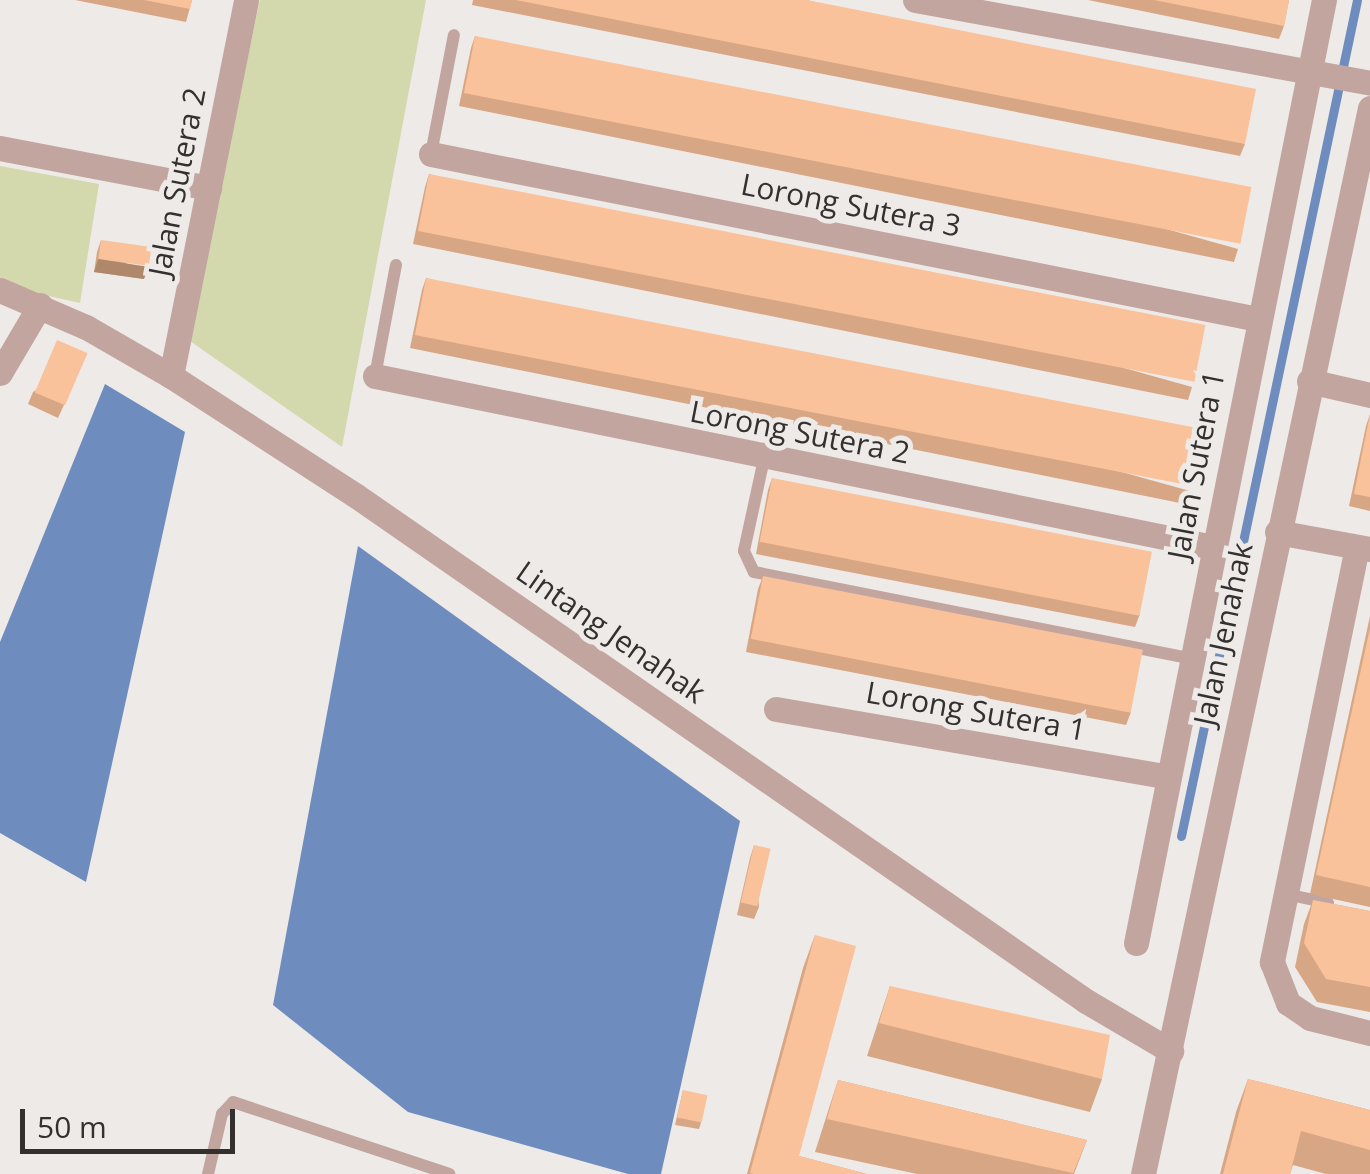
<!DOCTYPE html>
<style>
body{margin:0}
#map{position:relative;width:1370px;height:1174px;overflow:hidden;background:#eeeae7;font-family:"Open Sans",sans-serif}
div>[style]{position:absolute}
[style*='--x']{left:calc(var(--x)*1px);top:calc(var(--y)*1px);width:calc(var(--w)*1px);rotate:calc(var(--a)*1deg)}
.green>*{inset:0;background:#d4d8ad}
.water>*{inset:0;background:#6e8dbe}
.stream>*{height:9px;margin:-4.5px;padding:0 4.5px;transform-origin:4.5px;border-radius:4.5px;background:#6e8dbe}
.lane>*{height:12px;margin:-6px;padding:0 6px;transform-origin:6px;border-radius:6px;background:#c3a59f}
.street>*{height:25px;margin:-12.5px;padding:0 12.5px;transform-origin:12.5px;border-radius:12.5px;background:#c3a59f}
.wall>*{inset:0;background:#d7a785}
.shaded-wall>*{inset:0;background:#af886c}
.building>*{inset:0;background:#fac29b;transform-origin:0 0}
span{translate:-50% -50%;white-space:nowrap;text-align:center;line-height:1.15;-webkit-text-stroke:10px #eeeae7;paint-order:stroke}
.street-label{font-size:30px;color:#323130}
.scale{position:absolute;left:20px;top:1109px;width:215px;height:45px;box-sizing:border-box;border:5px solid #323130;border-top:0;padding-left:12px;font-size:30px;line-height:35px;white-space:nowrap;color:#323130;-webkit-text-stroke:8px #eeeae7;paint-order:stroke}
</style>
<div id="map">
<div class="green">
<div style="clip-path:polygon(260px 0,426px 0,342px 447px,187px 339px)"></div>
<div style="clip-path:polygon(0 166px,99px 184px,80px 303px,0 285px)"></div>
</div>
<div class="water">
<div style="clip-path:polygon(105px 384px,185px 432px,86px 882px,0 833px,0 642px)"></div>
<div style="clip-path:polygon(358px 546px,740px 821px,661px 1174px,628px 1174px,408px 1112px,273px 1005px)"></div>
</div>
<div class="stream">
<div style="--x:1181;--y:836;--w:854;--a:-78.11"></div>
</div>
<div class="lane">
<div style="--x:431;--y:154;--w:121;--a:-79.1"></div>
<div style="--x:375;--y:376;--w:113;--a:-79.3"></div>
<div style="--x:764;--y:459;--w:94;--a:102.3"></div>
<div style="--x:744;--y:551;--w:23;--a:65"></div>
<div style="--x:754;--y:572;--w:444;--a:11.2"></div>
<div style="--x:1285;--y:894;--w:44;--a:11.8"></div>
<div style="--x:208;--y:1174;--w:62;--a:-76.9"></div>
<div style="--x:222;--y:1114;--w:16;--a:-47"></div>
<div style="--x:233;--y:1102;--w:228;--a:18.4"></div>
</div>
<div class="street">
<div style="--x:915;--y:0;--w:463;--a:10.3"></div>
<div style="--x:0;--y:148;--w:213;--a:10.8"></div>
<div style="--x:431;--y:154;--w:843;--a:11.28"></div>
<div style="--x:0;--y:290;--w:94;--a:23.3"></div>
<div style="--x:86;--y:327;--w:98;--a:30"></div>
<div style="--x:171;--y:376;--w:219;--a:32.9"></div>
<div style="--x:355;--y:495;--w:889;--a:34.69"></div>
<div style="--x:1086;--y:1001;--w:99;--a:30.5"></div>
<div style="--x:0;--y:373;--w:79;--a:-59.5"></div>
<div style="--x:171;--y:376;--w:383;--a:-78.7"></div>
<div style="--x:375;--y:376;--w:855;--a:11.53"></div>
<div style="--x:1309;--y:381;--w:63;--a:12.9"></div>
<div style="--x:1277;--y:532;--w:95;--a:10.4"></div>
<div style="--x:1357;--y:547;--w:424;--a:101.6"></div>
<div style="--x:1272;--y:962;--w:44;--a:68.7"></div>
<div style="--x:1288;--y:1003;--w:27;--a:34"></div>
<div style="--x:1310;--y:1018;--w:62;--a:14"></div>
<div style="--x:776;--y:709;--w:395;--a:9.8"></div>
<div style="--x:1136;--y:943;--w:962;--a:-78.73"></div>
<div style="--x:1143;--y:1174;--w:1090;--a:-77.98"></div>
</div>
<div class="wall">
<div style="clip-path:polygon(75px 0,192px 0,186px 22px)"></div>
<div style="clip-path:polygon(473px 0,807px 0,1245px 144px,1240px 156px,472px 5px)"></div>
<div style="clip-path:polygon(1088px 0,1289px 0,1284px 26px,1279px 39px)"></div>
<div style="clip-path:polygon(475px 36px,1238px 249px,1234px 262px,459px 106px,471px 48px)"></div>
<div style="clip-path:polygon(429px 174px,1192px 387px,1188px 400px,413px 244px,425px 187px)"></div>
<div style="clip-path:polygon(101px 240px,144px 279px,94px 272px,97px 252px)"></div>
<div style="clip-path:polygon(426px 278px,1190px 491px,1185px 504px,410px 348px,422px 290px)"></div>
<div style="clip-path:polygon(87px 354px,58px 418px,28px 404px,33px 392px)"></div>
<div style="clip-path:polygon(1370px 414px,1370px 511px,1349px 506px,1366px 426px)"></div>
<div style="clip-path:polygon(772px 478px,1140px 614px,1135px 627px,756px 554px,768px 490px)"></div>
<div style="clip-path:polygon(763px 576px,1131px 712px,1126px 725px,746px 652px,758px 589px)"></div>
<div style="clip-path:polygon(1370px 616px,1370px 907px,1310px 894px)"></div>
<div style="clip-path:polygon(754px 845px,759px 907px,754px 919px,737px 915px,750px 858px)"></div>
<div style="clip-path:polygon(1313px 900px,1370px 911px,1370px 1012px,1317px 1002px,1295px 967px,1304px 924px)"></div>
<div style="clip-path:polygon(815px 935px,799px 1156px,867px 1174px,747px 1174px,803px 968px)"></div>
<div style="clip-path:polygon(890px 986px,1102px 1079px,1090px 1112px,867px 1056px)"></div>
<div style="clip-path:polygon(1248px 1079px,1370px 1110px,1370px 1174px,1326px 1174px,1293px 1165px,1290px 1174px,1220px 1174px,1236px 1112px)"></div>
<div style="clip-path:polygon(838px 1080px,1087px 1140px,1074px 1174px,917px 1174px,815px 1152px)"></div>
<div style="clip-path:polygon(683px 1090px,701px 1123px,699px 1129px,675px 1125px)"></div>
</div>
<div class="shaded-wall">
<div style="clip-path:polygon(98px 259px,149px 267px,144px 279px,94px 272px)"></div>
</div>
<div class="building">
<div style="clip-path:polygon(144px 0,192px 0,190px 9px)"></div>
<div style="clip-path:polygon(516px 0,807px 0,1256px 89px,1245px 144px)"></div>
<div style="clip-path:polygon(1154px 0,1289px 0,1284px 26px)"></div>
<div style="left:475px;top:36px;width:791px;height:58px;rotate:11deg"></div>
<div style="left:429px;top:174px;width:791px;height:58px;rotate:11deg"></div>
<div style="left:101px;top:240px;width:51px;height:19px;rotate:8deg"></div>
<div style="left:426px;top:278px;width:791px;height:58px;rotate:11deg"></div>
<div style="left:57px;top:340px;width:33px;height:57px;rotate:23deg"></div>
<div style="clip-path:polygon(1370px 414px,1370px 497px,1354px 494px)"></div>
<div style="left:772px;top:478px;width:387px;height:65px;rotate:11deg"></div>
<div style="left:763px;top:576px;width:387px;height:64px;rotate:11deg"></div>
<div style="clip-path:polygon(1370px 628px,1370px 887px,1316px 875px)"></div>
<div style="left:754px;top:845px;width:17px;height:59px;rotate:13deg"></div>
<div style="clip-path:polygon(1313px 900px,1370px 911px,1370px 987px,1326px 979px,1304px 943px)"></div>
<div style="clip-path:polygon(815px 935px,856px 946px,799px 1156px,867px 1174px,754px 1174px,750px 1173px)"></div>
<div style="clip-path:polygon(890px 986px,1110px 1035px,1102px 1079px,879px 1023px)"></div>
<div style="clip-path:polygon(1248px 1079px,1370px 1110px,1370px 1150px,1301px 1131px,1290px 1174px,1223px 1174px)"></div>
<div style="clip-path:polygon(838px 1080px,1087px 1140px,1073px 1173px,827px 1119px)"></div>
<div style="left:683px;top:1090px;width:25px;height:28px;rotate:12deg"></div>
</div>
<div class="street-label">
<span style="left:177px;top:182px;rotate:-79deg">Jalan Sutera 2</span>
<span style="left:851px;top:205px;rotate:11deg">Lorong Sutera 3</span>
<span style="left:800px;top:432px;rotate:11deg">Lorong Sutera 2</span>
<span style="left:1196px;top:465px;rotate:-79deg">Jalan Sutera 1</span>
<span style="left:611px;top:632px;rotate:35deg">Lintang Jenahak</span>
<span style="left:1223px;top:634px;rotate:-78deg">Jalan Jenahak</span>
<span style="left:976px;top:711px;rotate:10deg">Lorong Sutera 1</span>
</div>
<div class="scale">50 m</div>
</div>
